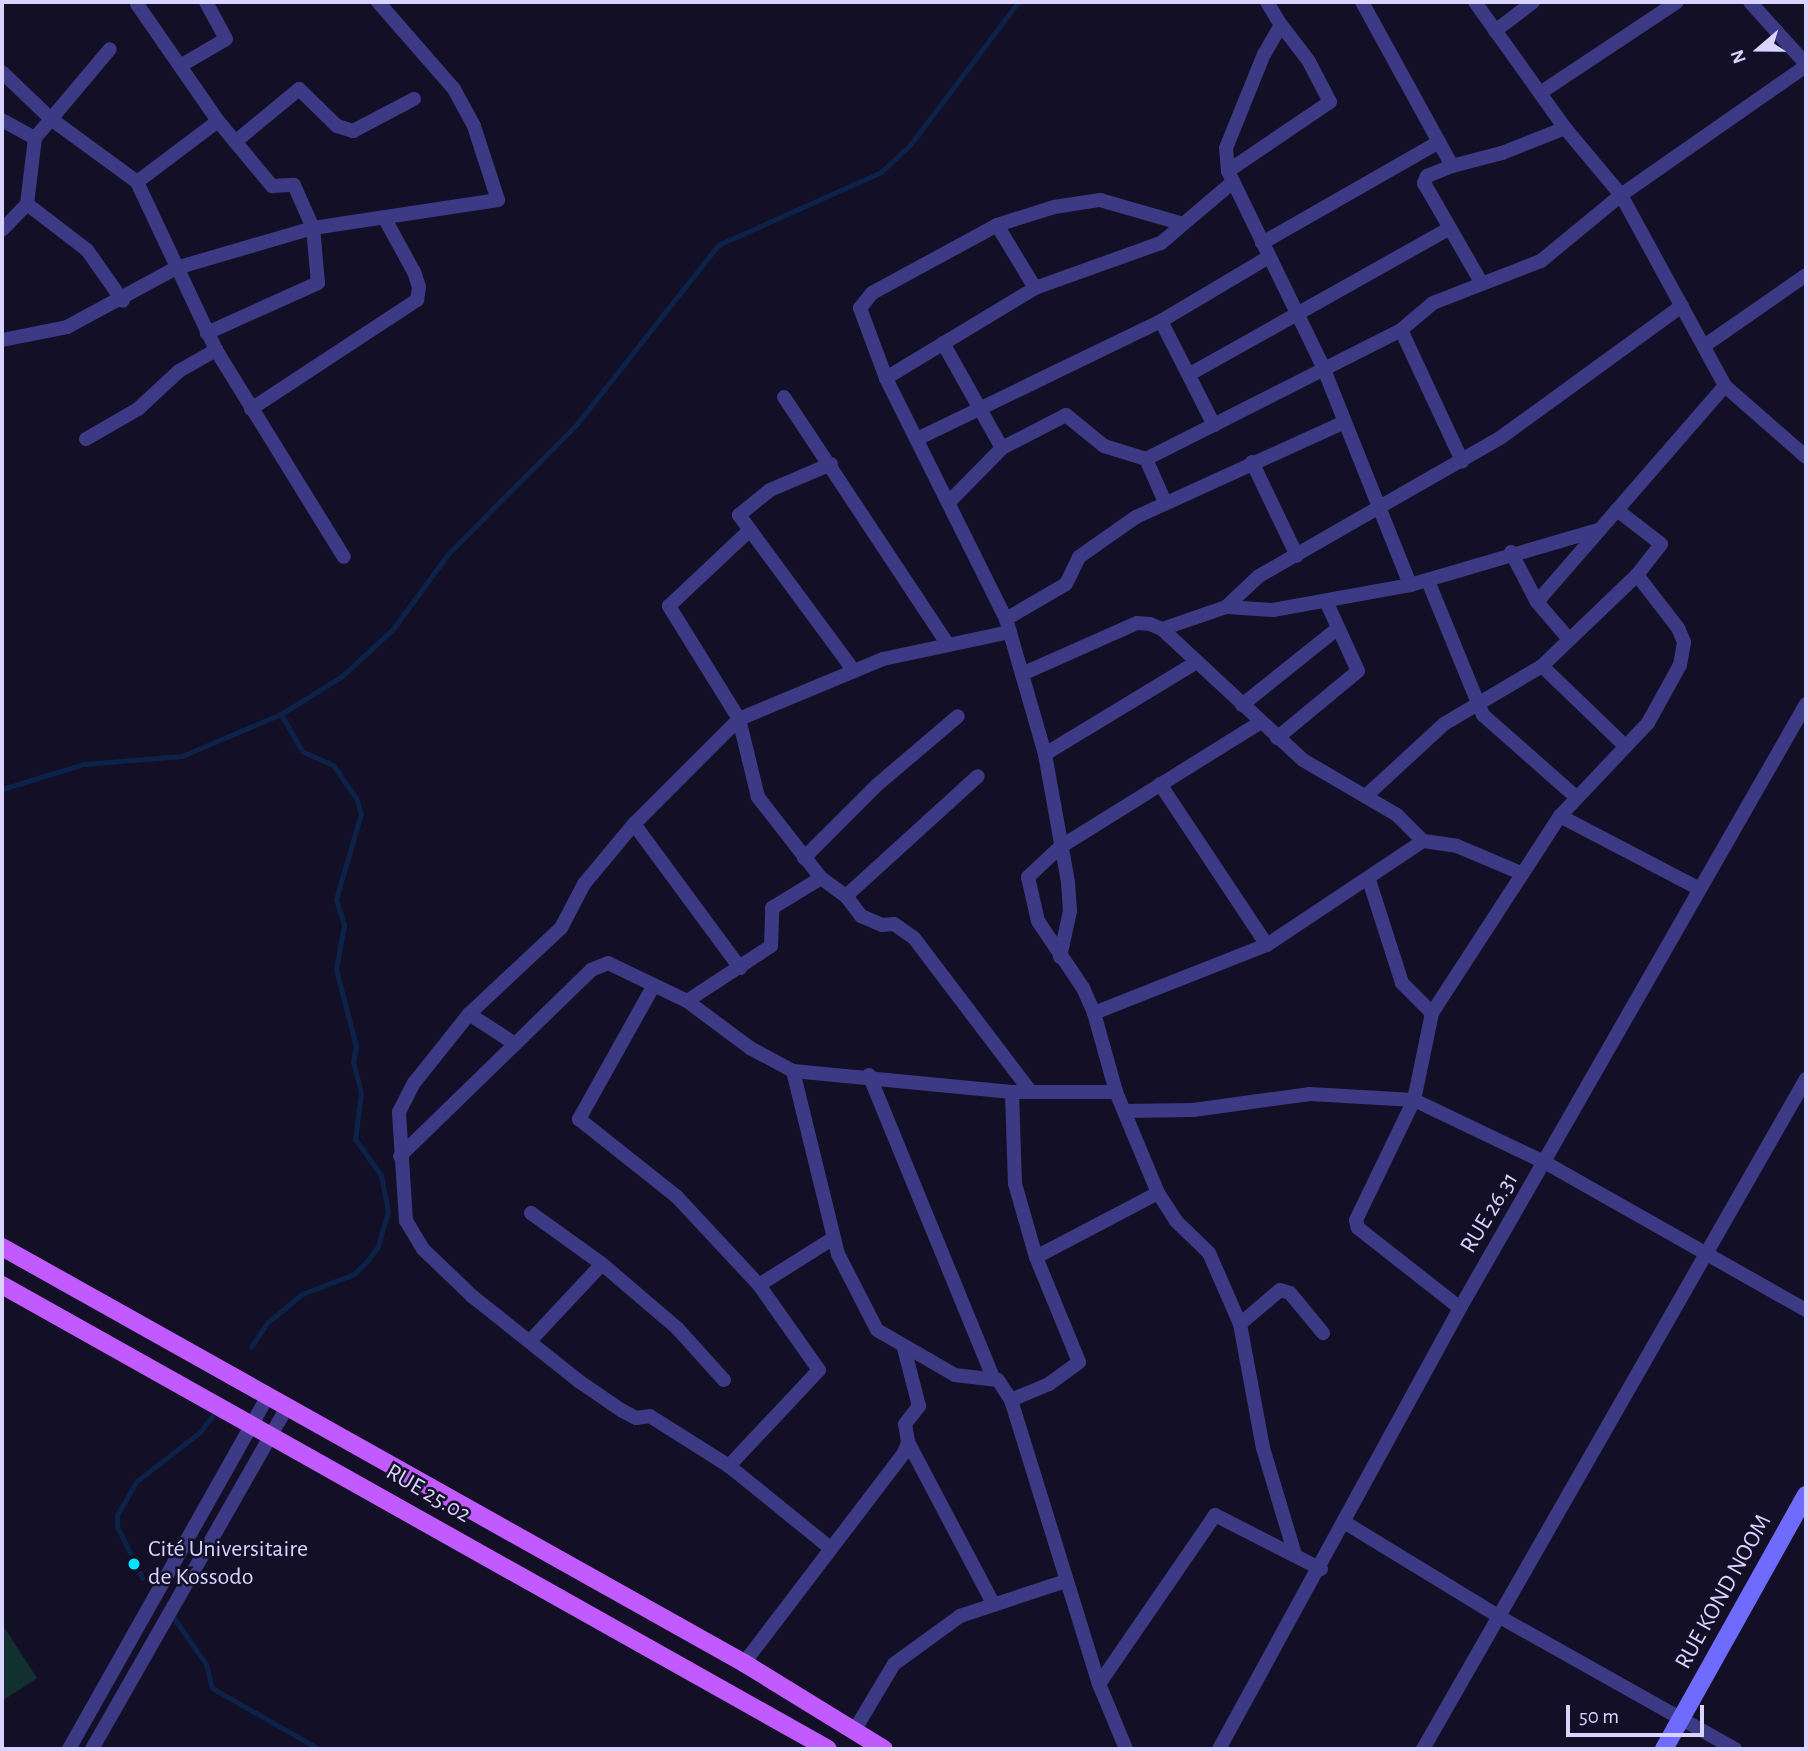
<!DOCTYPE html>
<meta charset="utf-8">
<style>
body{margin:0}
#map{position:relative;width:1808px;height:1751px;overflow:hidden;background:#130f26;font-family:"Alegreya Sans",sans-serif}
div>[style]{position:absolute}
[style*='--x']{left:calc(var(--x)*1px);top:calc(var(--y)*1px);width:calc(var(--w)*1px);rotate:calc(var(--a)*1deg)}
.green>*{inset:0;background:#12302f}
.stream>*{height:5px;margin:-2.5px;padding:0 2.5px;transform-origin:2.5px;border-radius:2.5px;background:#0c2248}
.street>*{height:14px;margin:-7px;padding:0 7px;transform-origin:7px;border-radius:7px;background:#3d3a85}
.secondary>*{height:18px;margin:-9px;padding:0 9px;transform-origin:9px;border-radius:9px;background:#6f6bff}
.primary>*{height:18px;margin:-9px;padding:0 9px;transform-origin:9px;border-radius:9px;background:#c25bff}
.dots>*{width:19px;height:19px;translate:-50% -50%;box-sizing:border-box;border:4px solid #130f26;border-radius:50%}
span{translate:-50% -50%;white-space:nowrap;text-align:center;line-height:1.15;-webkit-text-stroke:5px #130f26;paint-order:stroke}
.street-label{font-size:24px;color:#d9d4ff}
.poi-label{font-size:24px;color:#d9d4ff}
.left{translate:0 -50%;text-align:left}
.frame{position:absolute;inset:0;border:4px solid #d9d4ff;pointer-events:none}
.north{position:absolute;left:1724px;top:14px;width:70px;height:70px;-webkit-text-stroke:5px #130f26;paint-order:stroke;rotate:250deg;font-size:19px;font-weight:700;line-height:28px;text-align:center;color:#d9d4ff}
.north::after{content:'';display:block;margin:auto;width:24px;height:32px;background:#d9d4ff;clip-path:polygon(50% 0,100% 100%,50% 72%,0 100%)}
.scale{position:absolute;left:1566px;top:1705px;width:138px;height:32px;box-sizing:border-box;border:4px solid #d9d4ff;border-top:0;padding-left:9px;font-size:21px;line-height:24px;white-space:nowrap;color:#d9d4ff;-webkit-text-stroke:5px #130f26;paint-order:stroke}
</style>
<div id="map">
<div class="green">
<div style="clip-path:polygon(4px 1627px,37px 1678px,2px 1701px,2px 1628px)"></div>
</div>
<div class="stream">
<div style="--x:2;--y:789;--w:86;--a:-17"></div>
<div style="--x:84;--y:764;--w:98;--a:-4.7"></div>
<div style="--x:182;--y:756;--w:108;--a:-23"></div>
<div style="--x:281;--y:714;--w:70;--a:-31.7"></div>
<div style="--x:341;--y:677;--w:71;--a:-42.7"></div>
<div style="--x:393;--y:629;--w:93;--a:-53.7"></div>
<div style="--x:448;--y:554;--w:182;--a:-45.2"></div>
<div style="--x:576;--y:425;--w:229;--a:-51.7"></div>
<div style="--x:718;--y:245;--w:179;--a:-24.1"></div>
<div style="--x:881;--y:172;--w:40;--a:-43"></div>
<div style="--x:910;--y:145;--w:179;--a:-52.9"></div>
<div style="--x:251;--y:1347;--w:30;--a:-56"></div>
<div style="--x:268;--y:1322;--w:44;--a:-39.5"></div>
<div style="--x:302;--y:1294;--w:56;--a:-21"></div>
<div style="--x:354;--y:1274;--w:20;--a:-45"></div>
<div style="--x:368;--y:1260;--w:17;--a:-54"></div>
<div style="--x:378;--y:1246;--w:36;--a:-74"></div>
<div style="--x:388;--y:1211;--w:37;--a:-101"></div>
<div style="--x:381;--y:1175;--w:44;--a:-125.8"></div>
<div style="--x:355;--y:1139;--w:46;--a:-82.6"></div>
<div style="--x:361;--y:1093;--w:32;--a:-104"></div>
<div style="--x:353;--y:1062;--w:16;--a:-79"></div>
<div style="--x:356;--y:1046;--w:80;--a:-104.6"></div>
<div style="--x:336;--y:969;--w:45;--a:-79.7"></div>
<div style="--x:344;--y:925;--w:27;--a:-107"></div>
<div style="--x:336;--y:899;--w:89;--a:-73.6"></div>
<div style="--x:361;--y:814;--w:17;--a:-107"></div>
<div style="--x:356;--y:798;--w:40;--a:-124.9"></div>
<div style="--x:333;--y:765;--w:34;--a:-156"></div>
<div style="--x:302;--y:751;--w:43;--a:-119.6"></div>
<div style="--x:142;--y:1578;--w:58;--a:-115.7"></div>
<div style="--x:117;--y:1526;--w:11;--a:-90"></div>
<div style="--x:117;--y:1515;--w:39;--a:-60"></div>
<div style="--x:137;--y:1481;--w:80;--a:-37.9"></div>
<div style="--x:200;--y:1432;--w:20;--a:-53"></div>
<div style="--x:173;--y:1617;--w:57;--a:54.9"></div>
<div style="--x:206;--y:1664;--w:25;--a:76"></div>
<div style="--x:212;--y:1688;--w:123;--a:29.7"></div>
</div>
<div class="street">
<div style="--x:1267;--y:2;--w:27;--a:59"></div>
<div style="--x:1281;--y:25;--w:34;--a:120"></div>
<div style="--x:1264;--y:54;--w:101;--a:112"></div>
<div style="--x:1226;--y:148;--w:23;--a:85"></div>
<div style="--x:1228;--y:171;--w:218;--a:64.1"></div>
<div style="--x:1323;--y:367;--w:235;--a:68.2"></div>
<div style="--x:1362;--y:2;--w:187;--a:61.2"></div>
<div style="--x:1452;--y:166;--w:52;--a:-14.6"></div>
<div style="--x:1502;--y:153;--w:68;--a:-21.6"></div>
<div style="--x:1475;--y:2;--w:155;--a:54.5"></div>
<div style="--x:1565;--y:128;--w:87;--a:50.1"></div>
<div style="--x:1621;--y:195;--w:217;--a:61.4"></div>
<div style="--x:1725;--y:386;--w:108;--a:41.2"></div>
<div style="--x:1750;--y:2;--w:84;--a:47.9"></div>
<div style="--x:137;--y:4;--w:142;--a:55.3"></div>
<div style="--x:218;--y:121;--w:85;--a:50.3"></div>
<div style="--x:272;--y:186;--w:22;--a:-3"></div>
<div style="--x:294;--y:185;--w:47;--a:66.2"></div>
<div style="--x:313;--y:228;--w:55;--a:84.8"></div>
<div style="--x:318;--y:283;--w:122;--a:155.8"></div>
<div style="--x:1495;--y:31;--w:48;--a:-37.3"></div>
<div style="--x:180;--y:66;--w:53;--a:-30.4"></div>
<div style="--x:226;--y:39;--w:42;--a:-118.4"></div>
<div style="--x:2;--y:72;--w:68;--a:43.8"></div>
<div style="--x:51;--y:119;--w:107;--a:36.2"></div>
<div style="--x:137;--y:182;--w:186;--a:64.8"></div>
<div style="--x:216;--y:350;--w:243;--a:58.3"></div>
<div style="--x:1540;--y:93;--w:164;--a:-33.6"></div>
<div style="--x:2;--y:120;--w:38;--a:29"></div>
<div style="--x:235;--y:142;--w:83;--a:-39.6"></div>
<div style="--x:299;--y:89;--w:53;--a:44.2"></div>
<div style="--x:337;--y:126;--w:17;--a:17"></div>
<div style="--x:353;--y:131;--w:69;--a:-27.7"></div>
<div style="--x:1452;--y:166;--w:27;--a:158"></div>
<div style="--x:1427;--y:176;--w:8;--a:113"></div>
<div style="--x:1424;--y:183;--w:116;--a:60.1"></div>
<div style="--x:1228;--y:171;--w:123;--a:-34.1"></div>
<div style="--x:1330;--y:102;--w:47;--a:-117.6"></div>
<div style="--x:1308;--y:60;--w:44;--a:-127.6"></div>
<div style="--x:137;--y:182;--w:101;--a:-37"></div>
<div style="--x:27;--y:204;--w:76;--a:37.5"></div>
<div style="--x:87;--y:250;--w:62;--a:54.8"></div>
<div style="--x:997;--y:225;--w:74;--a:58.9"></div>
<div style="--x:2;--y:230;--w:36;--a:-46"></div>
<div style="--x:27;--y:204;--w:66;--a:-83.1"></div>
<div style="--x:35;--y:138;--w:116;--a:-49.9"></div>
<div style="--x:1262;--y:243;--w:204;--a:-29.7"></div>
<div style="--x:1161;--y:321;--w:117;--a:63"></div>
<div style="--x:1401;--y:330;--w:145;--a:65"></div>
<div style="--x:2;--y:340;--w:66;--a:-11.3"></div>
<div style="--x:67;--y:327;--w:124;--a:-28.4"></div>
<div style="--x:176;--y:268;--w:143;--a:-16.3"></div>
<div style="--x:313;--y:228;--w:187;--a:-8.6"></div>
<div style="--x:498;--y:200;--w:78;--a:-108"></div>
<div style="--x:474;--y:126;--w:42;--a:-118.4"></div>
<div style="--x:454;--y:89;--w:116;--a:-131.1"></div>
<div style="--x:943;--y:343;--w:120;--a:60.7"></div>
<div style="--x:1704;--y:346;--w:124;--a:-34.8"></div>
<div style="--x:1190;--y:374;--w:296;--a:-29.3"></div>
<div style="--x:886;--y:378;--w:174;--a:-31.1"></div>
<div style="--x:1035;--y:288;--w:134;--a:-19.7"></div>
<div style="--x:1161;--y:243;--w:94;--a:-40.3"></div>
<div style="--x:784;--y:397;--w:297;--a:56.5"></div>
<div style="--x:251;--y:409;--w:199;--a:-33.3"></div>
<div style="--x:417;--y:300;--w:13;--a:-81"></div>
<div style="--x:419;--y:287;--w:16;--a:-108"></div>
<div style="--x:414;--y:272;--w:60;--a:-118.7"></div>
<div style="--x:86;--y:439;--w:60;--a:-30"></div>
<div style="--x:138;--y:409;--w:56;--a:-42.8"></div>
<div style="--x:179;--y:371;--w:43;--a:-29.6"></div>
<div style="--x:917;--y:439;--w:271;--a:-25.8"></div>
<div style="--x:1161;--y:321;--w:126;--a:-30.7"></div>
<div style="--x:1146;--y:459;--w:286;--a:-26.8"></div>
<div style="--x:1401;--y:330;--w:42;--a:-40.2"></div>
<div style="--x:1433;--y:303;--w:116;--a:-21.3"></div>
<div style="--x:1541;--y:261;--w:104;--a:-39.5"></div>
<div style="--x:1621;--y:195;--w:226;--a:-34.9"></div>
<div style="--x:1252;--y:462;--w:104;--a:64.4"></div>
<div style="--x:831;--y:464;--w:66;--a:156.9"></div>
<div style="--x:770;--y:490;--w:40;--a:141"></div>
<div style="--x:739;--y:515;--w:194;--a:53.6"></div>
<div style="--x:950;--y:501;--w:74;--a:-45.5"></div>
<div style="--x:1002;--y:448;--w:72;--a:-27.3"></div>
<div style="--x:1066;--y:415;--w:49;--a:39.2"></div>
<div style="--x:1104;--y:446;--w:44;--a:17.2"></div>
<div style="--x:1146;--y:459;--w:47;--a:66.2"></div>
<div style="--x:1511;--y:552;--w:56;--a:62.5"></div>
<div style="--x:1537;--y:602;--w:48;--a:49.3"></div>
<div style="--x:1428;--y:581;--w:145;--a:67.7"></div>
<div style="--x:1483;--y:715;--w:124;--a:41.4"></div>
<div style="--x:1537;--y:602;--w:286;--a:-49"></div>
<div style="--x:1226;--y:607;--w:45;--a:-43.2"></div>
<div style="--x:1259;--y:576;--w:278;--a:-29.8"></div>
<div style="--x:1500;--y:438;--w:225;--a:-36"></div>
<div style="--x:1006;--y:619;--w:69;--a:-30.3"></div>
<div style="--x:1066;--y:584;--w:30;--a:-64"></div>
<div style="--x:1079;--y:557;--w:70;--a:-35.1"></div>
<div style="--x:1136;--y:517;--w:226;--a:-24.5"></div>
<div style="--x:1162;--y:629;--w:68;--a:-19"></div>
<div style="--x:1226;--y:607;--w:47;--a:3.7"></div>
<div style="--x:1273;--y:610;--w:139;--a:-10.3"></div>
<div style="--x:1410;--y:585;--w:196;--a:-16.3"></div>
<div style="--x:1542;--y:666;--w:115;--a:43.9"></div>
<div style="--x:1022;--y:674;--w:126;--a:-23.9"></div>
<div style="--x:1137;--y:623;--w:13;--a:4"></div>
<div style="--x:1150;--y:624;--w:13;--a:23"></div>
<div style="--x:1162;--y:629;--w:192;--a:42.9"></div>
<div style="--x:1303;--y:760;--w:109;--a:30.3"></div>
<div style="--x:1397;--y:815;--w:37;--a:45"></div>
<div style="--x:1423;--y:841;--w:34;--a:8"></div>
<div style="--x:1457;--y:846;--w:69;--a:22.9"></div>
<div style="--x:1242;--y:705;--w:123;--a:-38.7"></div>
<div style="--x:1261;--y:722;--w:237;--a:148.1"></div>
<div style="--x:1060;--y:847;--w:44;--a:136.8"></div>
<div style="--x:1028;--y:877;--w:45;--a:77.2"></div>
<div style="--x:1038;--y:921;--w:81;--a:56.1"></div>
<div style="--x:1083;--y:988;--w:27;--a:66"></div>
<div style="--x:1094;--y:1013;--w:82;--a:74.4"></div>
<div style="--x:1116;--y:1092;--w:109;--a:67.4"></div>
<div style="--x:1158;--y:1193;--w:33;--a:57"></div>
<div style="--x:1176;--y:1221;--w:46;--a:44.1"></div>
<div style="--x:1209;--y:1253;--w:77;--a:66.4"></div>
<div style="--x:1240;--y:1324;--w:126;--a:79.5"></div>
<div style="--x:1263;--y:1448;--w:112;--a:73.3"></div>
<div style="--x:1277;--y:738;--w:105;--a:-39.6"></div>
<div style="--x:1358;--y:671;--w:77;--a:-114.6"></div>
<div style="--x:1045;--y:754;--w:178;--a:-31.2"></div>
<div style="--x:1160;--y:784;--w:193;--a:56.4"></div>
<div style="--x:1367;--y:795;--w:105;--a:-42.7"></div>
<div style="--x:1444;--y:724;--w:114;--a:-30.6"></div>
<div style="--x:1542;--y:666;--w:132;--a:-43.8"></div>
<div style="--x:1637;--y:575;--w:39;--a:-52"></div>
<div style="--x:1661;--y:544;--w:56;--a:-142.3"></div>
<div style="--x:1560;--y:816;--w:156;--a:27.6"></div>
<div style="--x:634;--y:824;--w:179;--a:53.6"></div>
<div style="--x:804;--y:858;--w:103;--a:-45"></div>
<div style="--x:877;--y:785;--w:106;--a:-40.4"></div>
<div style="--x:821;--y:878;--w:31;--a:36"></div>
<div style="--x:846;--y:896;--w:178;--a:-42.3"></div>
<div style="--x:1369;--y:880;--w:108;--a:72.2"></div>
<div style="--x:1402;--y:983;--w:42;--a:45"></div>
<div style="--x:846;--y:896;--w:25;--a:53"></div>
<div style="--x:861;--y:916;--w:23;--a:23"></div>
<div style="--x:882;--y:925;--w:12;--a:-5"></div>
<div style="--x:894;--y:924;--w:24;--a:35"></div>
<div style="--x:914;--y:938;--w:193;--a:52.8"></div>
<div style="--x:1060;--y:957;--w:47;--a:-77.7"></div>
<div style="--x:1070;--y:911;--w:29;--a:-94"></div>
<div style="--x:1068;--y:882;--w:130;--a:-100.2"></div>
<div style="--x:1045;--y:754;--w:141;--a:-106.1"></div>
<div style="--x:1006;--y:619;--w:269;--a:-116.5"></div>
<div style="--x:886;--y:378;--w:75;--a:-110.4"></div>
<div style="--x:860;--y:308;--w:19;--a:-51"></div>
<div style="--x:872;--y:293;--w:142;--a:-28.5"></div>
<div style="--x:997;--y:225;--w:60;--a:-17.5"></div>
<div style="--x:1054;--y:207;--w:47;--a:-8.7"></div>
<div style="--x:1100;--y:200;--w:86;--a:16.1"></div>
<div style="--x:654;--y:985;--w:154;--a:119.2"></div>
<div style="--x:579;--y:1119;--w:125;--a:38.5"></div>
<div style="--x:677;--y:1197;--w:120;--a:47"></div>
<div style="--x:759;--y:1285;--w:104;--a:54.8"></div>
<div style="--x:819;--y:1370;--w:132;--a:133.2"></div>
<div style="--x:687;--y:1001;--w:100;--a:-33.2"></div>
<div style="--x:771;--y:946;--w:38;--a:-88"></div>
<div style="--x:772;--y:908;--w:57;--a:-31.5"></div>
<div style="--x:821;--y:878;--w:103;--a:-127.9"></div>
<div style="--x:758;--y:797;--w:80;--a:-103.7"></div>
<div style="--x:739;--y:719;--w:133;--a:-121.8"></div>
<div style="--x:669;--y:606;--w:110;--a:-43.2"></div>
<div style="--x:1094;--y:1013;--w:186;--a:-21.5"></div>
<div style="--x:1267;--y:945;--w:187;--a:-33.7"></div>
<div style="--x:469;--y:1014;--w:55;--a:33.1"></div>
<div style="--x:793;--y:1071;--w:188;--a:76.2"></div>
<div style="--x:838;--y:1254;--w:85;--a:62.8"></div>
<div style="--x:877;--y:1330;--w:90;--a:30"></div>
<div style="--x:955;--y:1375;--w:43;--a:6.6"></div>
<div style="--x:998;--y:1380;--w:24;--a:57"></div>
<div style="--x:1011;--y:1400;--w:297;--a:72.8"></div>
<div style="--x:1099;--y:1684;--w:70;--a:67.4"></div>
<div style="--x:869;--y:1075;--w:326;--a:67.7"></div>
<div style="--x:1124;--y:1111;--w:69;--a:-0.8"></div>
<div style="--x:1193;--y:1110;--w:118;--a:-7.8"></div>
<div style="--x:1310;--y:1094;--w:104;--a:3.3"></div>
<div style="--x:1414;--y:1100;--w:146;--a:25.5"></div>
<div style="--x:1546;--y:1163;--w:299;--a:29.5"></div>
<div style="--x:400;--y:1156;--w:267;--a:-44.2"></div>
<div style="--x:591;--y:970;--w:18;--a:-22"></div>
<div style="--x:608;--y:963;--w:88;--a:25.7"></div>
<div style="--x:687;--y:1001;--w:79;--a:36.7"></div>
<div style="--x:750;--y:1048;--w:49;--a:28.1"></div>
<div style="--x:793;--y:1071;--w:220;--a:5.5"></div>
<div style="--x:1012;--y:1092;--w:104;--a:0"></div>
<div style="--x:531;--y:1213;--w:87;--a:35.7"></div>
<div style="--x:602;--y:1264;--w:99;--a:40.5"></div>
<div style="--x:677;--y:1328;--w:70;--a:47.9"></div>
<div style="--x:1036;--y:1257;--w:138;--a:-27.7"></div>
<div style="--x:759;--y:1285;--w:86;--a:-32.2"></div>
<div style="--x:1460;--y:1308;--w:130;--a:-141.9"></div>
<div style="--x:1358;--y:1228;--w:8;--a:-104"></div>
<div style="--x:1356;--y:1220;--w:133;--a:-64.2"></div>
<div style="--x:1414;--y:1100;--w:89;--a:-78.3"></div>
<div style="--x:1432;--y:1013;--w:235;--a:-57"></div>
<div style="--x:1560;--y:816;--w:128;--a:-46.6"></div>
<div style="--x:1648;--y:723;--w:66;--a:-61.1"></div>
<div style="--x:1680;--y:665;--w:23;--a:-80"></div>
<div style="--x:1684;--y:642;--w:15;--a:-113"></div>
<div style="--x:1678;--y:628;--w:67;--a:-127.7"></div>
<div style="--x:1240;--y:1324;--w:52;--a:-40.4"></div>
<div style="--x:1280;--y:1290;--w:10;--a:17"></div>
<div style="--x:1290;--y:1293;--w:52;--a:50.5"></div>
<div style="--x:530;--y:1341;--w:105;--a:-46.9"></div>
<div style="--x:1011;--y:1400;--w:41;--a:-22.8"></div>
<div style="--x:1049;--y:1384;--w:37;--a:-36"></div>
<div style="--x:1079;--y:1362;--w:113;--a:-112.3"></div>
<div style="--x:1036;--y:1257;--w:76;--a:-106"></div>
<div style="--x:1015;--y:1184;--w:92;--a:-91.9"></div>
<div style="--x:908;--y:1442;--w:184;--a:62.2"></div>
<div style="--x:1344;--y:1522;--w:180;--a:31.4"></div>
<div style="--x:1498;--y:1616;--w:272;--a:29.3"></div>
<div style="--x:829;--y:1547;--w:129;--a:-141"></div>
<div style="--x:729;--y:1466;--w:93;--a:-147.7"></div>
<div style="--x:650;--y:1416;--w:14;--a:172"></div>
<div style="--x:636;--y:1418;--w:17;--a:-152"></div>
<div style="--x:621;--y:1410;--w:50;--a:-145.7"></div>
<div style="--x:580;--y:1382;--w:138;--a:-141.5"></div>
<div style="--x:472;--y:1296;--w:68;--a:-136.2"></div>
<div style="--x:423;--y:1249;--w:33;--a:-121"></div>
<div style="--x:406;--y:1221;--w:109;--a:-93.7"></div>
<div style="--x:399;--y:1112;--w:33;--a:-63"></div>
<div style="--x:414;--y:1083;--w:88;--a:-51.4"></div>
<div style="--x:469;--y:1014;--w:126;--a:-43.1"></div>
<div style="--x:561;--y:928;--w:50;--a:-62.4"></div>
<div style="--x:584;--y:884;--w:78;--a:-50.2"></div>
<div style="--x:634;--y:824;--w:148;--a:-45"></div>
<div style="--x:739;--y:719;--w:156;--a:-22.6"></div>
<div style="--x:883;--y:659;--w:130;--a:-12"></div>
<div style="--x:744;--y:1663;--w:264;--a:-52.7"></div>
<div style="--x:904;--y:1453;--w:12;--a:-70"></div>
<div style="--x:908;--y:1442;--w:18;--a:-99"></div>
<div style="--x:905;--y:1424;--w:23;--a:-52"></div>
<div style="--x:919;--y:1406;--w:60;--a:-104.5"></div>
<div style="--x:1099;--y:1684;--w:205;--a:-55.5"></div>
<div style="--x:1215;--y:1515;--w:119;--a:27"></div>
<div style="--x:854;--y:1731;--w:78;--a:-59.2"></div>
<div style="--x:894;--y:1664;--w:82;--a:-36"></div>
<div style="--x:960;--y:1616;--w:112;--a:-18.3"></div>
<div style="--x:69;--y:1749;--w:403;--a:-60.6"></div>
<div style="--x:92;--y:1749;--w:391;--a:-60.3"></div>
<div style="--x:1219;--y:1749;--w:503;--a:-61.34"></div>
<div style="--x:1460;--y:1308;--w:696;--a:-60.19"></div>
<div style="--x:1423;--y:1749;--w:772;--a:-60.25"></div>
</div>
<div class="secondary">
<div style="--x:1664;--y:1749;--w:291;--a:-60.8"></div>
</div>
<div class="primary">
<div style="--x:2;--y:1247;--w:851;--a:29.28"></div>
<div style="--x:744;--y:1663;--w:164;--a:31.6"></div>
<div style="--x:2;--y:1285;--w:947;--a:29.32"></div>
</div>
<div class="dots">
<div style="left:134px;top:1564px;background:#00e5ff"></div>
</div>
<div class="street-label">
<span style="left:1490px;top:1213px;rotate:-59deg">RUE 26.31</span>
<span style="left:428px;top:1494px;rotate:30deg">RUE 25.02</span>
<span style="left:1724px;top:1592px;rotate:-61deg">RUE KOND NOOM</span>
</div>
<div class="poi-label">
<span class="left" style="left:148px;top:1564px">Cité Universitaire<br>de Kossodo</span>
</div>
<div class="frame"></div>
<div class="north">N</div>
<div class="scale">50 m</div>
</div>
